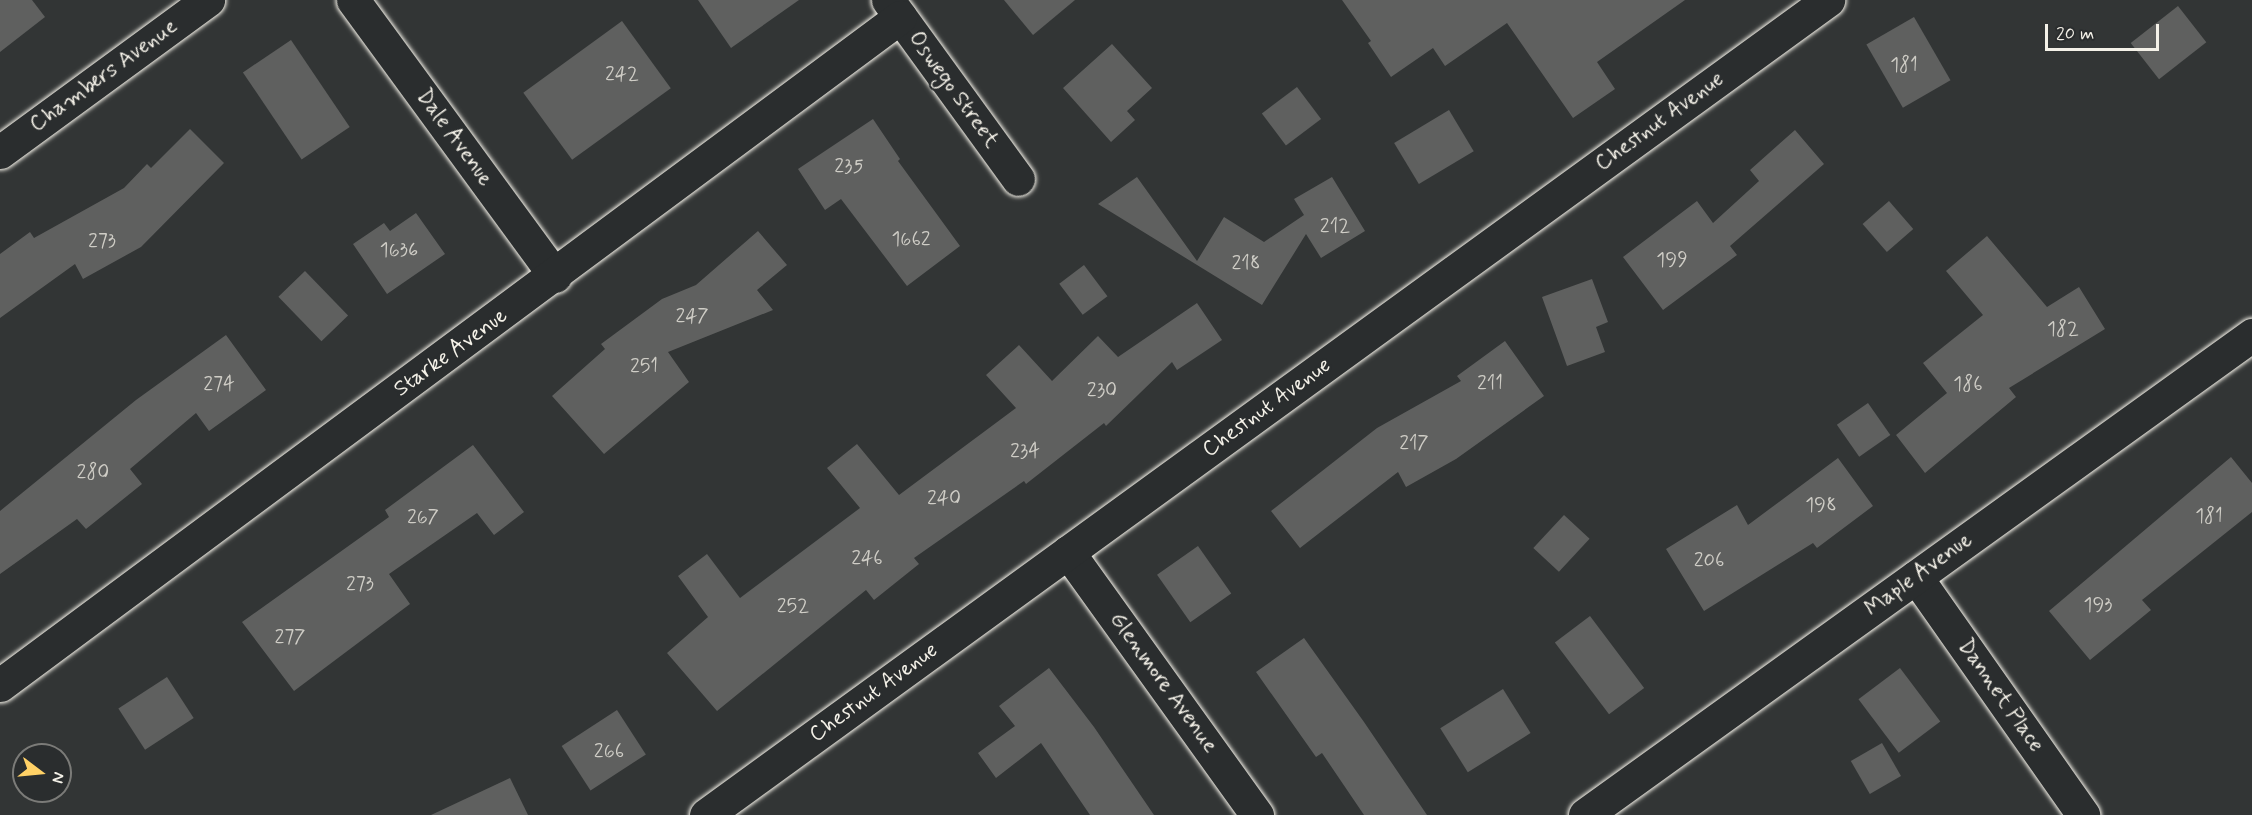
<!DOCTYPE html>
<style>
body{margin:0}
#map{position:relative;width:2252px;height:815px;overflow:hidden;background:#323535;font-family:Mynerve,sans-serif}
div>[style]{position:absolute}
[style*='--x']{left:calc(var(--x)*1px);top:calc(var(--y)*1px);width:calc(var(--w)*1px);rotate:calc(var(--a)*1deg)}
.building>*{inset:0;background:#5f605f;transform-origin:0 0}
.roads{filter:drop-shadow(0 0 2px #f4f1e8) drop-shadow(0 0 2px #f4f1e8)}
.street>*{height:33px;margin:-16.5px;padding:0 16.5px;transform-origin:16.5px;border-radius:16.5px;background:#2a2d2e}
span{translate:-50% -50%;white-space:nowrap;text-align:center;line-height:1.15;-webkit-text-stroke:4.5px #2a2d2e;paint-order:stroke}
.number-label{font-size:20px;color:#cfcdc6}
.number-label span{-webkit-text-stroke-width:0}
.street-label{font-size:22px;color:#f4f1e8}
.north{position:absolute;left:12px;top:743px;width:60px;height:60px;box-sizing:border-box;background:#2a2d2e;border:2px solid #7b7b78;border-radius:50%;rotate:106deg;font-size:16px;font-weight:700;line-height:24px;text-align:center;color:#f4f1e8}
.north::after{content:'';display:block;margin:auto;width:21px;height:27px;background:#ffd166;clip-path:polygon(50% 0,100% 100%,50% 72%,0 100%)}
.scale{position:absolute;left:2045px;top:24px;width:114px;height:27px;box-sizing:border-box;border:3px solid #f4f1e8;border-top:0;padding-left:8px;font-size:18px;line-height:21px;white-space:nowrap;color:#f4f1e8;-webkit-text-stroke:4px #2a2d2e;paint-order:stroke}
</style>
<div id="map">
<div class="building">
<div style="clip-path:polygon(0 0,32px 0,45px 17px,0 52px)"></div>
<div style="clip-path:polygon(698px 0,799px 0,731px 48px)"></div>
<div style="clip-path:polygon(1004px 0,1075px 0,1033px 35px)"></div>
<div style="clip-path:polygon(1342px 0,1685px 0,1597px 62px,1615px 89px,1573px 118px,1507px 23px,1445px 66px,1433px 48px,1391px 77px,1368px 43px,1371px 41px)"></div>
<div style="left:2178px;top:6px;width:46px;height:60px;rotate:52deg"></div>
<div style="left:1914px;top:17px;width:73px;height:55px;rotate:60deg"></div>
<div style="left:622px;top:21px;width:83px;height:122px;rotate:54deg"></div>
<div style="left:291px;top:40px;width:105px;height:58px;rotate:56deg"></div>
<div style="clip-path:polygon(1112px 44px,1152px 88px,1127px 111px,1135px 120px,1111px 142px,1063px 88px)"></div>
<div style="left:1297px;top:87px;width:40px;height:44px;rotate:53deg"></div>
<div style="left:1449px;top:110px;width:48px;height:64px;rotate:59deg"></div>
<div style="clip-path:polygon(873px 119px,900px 159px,898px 161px,960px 246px,907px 286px,841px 199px,825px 210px,798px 169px)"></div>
<div style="clip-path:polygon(190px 129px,224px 163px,141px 247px,83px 279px,75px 264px,0 318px,0 254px,30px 232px,34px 238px,124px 188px,147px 164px,151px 168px)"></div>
<div style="clip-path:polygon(1795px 130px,1824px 164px,1730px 246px,1737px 255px,1663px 310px,1623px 257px,1697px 201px,1713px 223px,1759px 181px,1750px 170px)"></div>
<div style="clip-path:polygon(1137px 177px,1197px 261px,1224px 217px,1264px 242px,1304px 215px,1294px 199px,1332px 177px,1365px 231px,1321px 258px,1306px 234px,1262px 305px,1098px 204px)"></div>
<div style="left:1889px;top:201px;width:37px;height:35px;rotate:49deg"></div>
<div style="clip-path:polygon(416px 213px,445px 254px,387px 294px,353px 244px,384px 223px,390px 231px)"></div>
<div style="clip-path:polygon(758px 231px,787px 265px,757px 290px,773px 310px,668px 352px,689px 382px,604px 454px,552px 396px,605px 349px,601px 344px,662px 299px,696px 285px)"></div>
<div style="clip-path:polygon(1987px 236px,2047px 307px,2079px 287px,2105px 329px,2009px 388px,2016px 397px,1925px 473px,1896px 435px,1947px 393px,1923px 363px,1983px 315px,1946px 271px)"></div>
<div style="left:1084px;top:265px;width:39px;height:31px;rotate:53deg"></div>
<div style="left:305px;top:271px;width:62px;height:37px;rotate:46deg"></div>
<div style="clip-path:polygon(1592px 279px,1608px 322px,1596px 327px,1605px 352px,1567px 366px,1542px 297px)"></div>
<div style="clip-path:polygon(1197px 303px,1222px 340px,1177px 370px,1172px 362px,1106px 426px,1104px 423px,1026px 484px,1024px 481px,914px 558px,919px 564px,874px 600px,866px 590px,717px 711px,667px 653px,708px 617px,678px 576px,707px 554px,740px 598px,860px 508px,827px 468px,857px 444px,899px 495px,1016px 408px,986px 375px,1019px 345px,1052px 381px,1098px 336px,1118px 357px)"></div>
<div style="clip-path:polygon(226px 335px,266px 390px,209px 431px,196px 413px,130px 469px,142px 484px,86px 529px,77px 519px,0 574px,0 511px,136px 400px)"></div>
<div style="clip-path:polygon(1505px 341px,1544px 396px,1456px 459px,1406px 487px,1398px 472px,1300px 548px,1271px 511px,1377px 428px,1461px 381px,1457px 376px)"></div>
<div style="left:1868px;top:403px;width:39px;height:38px;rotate:55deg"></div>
<div style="clip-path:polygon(473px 445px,524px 512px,494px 535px,477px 513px,389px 574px,410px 604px,294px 691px,242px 622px,389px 517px,385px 510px)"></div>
<div style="clip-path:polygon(2231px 457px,2252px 483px,2252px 512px,2142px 600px,2151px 610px,2090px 660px,2049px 611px)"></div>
<div style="clip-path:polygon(1838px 458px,1873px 506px,1817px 548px,1813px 543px,1704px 611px,1666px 549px,1737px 505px,1748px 525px)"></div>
<div style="left:1564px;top:515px;width:35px;height:45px;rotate:43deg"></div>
<div style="left:1198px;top:546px;width:58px;height:50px;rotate:55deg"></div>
<div style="left:1590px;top:616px;width:90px;height:44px;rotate:53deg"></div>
<div style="clip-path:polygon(1304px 638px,1364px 722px,1427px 815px,1364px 815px,1322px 753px,1316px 757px,1256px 672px)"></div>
<div style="clip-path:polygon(1049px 668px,1094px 727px,1154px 815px,1090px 815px,1041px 743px,996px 778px,978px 753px,1015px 726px,999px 706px)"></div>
<div style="left:1900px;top:668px;width:67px;height:52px;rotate:53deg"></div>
<div style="left:167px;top:677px;width:49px;height:58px;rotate:57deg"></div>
<div style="left:1503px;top:689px;width:52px;height:74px;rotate:58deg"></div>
<div style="left:617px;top:710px;width:53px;height:66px;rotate:57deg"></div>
<div style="left:1882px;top:743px;width:38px;height:36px;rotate:60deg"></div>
<div style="clip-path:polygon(510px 778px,528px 815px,431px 815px)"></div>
</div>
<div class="roads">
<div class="street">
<div style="--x:353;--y:0;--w:342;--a:53.8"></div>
<div style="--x:888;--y:0;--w:221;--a:54"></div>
<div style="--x:0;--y:152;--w:258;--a:-36.2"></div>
<div style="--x:1068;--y:552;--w:324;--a:54.3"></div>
<div style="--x:1916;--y:577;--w:291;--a:54.9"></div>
<div style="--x:0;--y:685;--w:1121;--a:-36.58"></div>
<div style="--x:706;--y:815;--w:1387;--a:-35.99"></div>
<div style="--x:1585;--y:815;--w:822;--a:-35.74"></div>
</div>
</div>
<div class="number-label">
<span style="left:1904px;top:65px">181</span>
<span style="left:622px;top:74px">242</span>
<span style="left:849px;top:166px">235</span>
<span style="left:1335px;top:226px">212</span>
<span style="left:911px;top:239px">1662</span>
<span style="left:102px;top:241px">273</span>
<span style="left:399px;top:250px">1636</span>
<span style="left:1672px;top:260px">199</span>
<span style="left:1246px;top:263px">218</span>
<span style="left:692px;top:316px">247</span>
<span style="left:2063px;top:329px">182</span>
<span style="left:644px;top:366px">251</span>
<span style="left:1490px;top:383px">211</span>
<span style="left:219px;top:384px">274</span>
<span style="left:1968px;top:384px">186</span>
<span style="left:1102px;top:390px">230</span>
<span style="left:1414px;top:443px">217</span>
<span style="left:1025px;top:451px">234</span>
<span style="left:93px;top:472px">280</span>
<span style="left:944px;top:498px">240</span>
<span style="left:1821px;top:505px">198</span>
<span style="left:2209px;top:516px">181</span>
<span style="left:423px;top:517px">267</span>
<span style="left:867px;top:558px">246</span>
<span style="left:1709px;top:560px">206</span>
<span style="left:360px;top:584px">273</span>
<span style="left:2098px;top:605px">193</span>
<span style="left:793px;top:606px">252</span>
<span style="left:290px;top:637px">277</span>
<span style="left:609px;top:751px">266</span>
</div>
<div class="street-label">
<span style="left:104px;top:76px;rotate:-36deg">Chambers Avenue</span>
<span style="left:953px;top:90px;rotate:54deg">Oswego Street</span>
<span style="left:1660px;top:122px;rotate:-36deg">Chestnut Avenue</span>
<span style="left:454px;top:138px;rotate:54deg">Dale Avenue</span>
<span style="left:451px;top:353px;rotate:-36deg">Starke Avenue</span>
<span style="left:1267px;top:408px;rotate:-36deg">Chestnut Avenue</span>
<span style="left:1919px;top:575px;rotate:-36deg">Maple Avenue</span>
<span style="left:1163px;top:683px;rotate:54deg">Glenmore Avenue</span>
<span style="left:874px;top:693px;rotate:-36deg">Chestnut Avenue</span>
<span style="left:2000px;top:696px;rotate:55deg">Dannet Place</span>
</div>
<div class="north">N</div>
<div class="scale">20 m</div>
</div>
